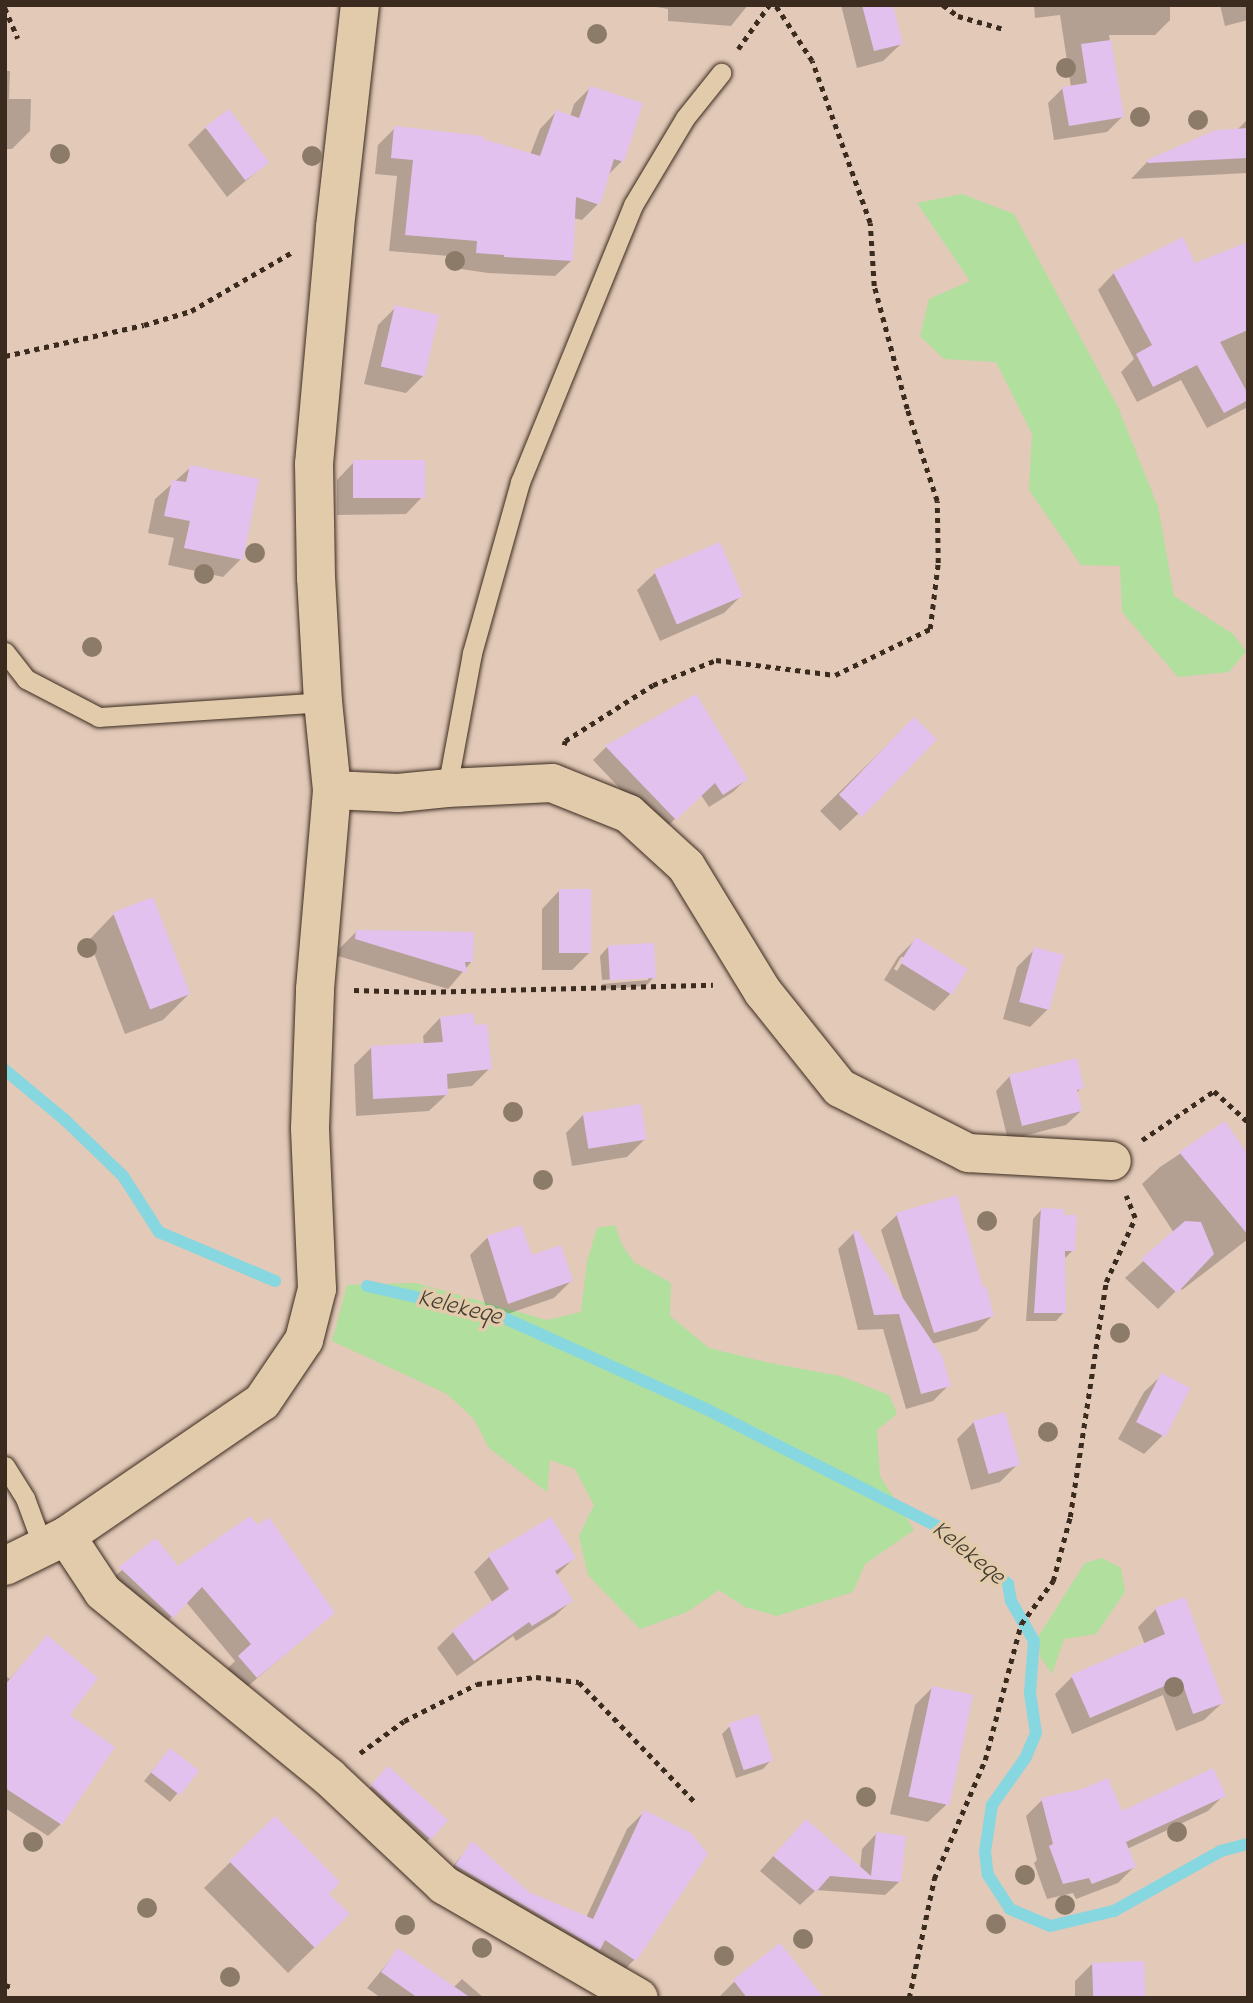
<!DOCTYPE html>
<style>
body{margin:0}
#map{position:relative;width:1253px;height:2003px;overflow:hidden;background:#e2c9b8;font-family:"Indie Flower",sans-serif}
div>[style]{position:absolute}
[style*='--x']{left:calc(var(--x)*1px);top:calc(var(--y)*1px);width:calc(var(--w)*1px);rotate:calc(var(--a)*1deg)}
.green>*{inset:0;background:#b0df9e}
.shadow>*{inset:0;background:#0003;transform-origin:0 0}
.stream>*{height:12px;margin:-6px;padding:0 6px;transform-origin:6px;border-radius:6px;background:#87d7e0}
.building>*{inset:0;background:#e2c1ee;transform-origin:0 0}
.path>*{height:4.5px;margin-top:-2.25px;transform-origin:0;background:repeating-linear-gradient(90deg,#3b2a1e 0 5px,transparent 0 10px)}
.roads{filter:drop-shadow(0 0 2px #3b2a1e) drop-shadow(0 0 2px #3b2a1e)}
.lane>*{height:19px;margin:-9.5px;padding:0 9.5px;transform-origin:9.5px;border-radius:9.5px;background:#e2cbab}
.street>*{height:38px;margin:-19px;padding:0 19px;transform-origin:19px;border-radius:19px;background:#e2cbab}
.trees>*{width:20px;height:20px;margin:-10px;border-radius:50%;background:#8d7b6a}
span{translate:-50% -50%;white-space:nowrap;text-align:center;line-height:1.15;-webkit-text-stroke:7px #e2cbab;paint-order:stroke}
.water-label{font-size:26px;color:#433b31;font-style:italic}
.frame{position:absolute;inset:0;border:7px solid #3b2a1e;pointer-events:none}
</style>
<div id="map">
<div class="green">
<div style="clip-path:polygon(962px 194px,1014px 214px,1118px 407px,1158px 507px,1174px 596px,1233px 634px,1246px 651px,1229px 672px,1178px 677px,1122px 612px,1120px 566px,1081px 565px,1029px 490px,1032px 434px,996px 362px,944px 359px,920px 336px,929px 299px,970px 281px,917px 203px)"></div>
<div style="clip-path:polygon(615px 1225px,622px 1245px,634px 1262px,671px 1283px,670px 1316px,709px 1348px,770px 1363px,840px 1376px,889px 1395px,897px 1414px,877px 1430px,880px 1476px,914px 1530px,865px 1564px,853px 1592px,777px 1616px,745px 1607px,719px 1590px,687px 1612px,640px 1629px,588px 1575px,579px 1536px,594px 1505px,575px 1469px,550px 1460px,547px 1492px,489px 1448px,474px 1419px,447px 1394px,332px 1341px,347px 1285px,416px 1283px,547px 1320px,581px 1312px,587px 1262px,597px 1228px)"></div>
<div style="clip-path:polygon(1102px 1558px,1121px 1568px,1125px 1592px,1096px 1634px,1064px 1639px,1052px 1674px,1041px 1658px,1038px 1637px,1085px 1563px)"></div>
</div>
<div class="shadow">
<div style="clip-path:polygon(645px 5px,748px 5px,731px 26px,668px 21px,668px 9px)"></div>
<div style="clip-path:polygon(841px 5px,891px 5px,901px 44px,883px 61px,857px 68px)"></div>
<div style="clip-path:polygon(1034px 5px,1183px 5px,1170px 7px,1170px 20px,1155px 35px,1109px 35px,1122px 117px,1107px 132px,1054px 140px,1048px 103px,1063px 88px,1071px 87px,1060px 15px,1035px 18px)"></div>
<div style="clip-path:polygon(1220px 5px,1248px 5px,1248px 20px,1225px 26px)"></div>
<div style="clip-path:polygon(5px 71px,10px 71px,9px 99px,31px 99px,30px 131px,12px 149px,5px 149px)"></div>
<div style="clip-path:polygon(590px 88px,622px 161px,606px 177px,598px 204px,582px 220px,573px 218px,572px 260px,555px 276px,488px 273px,461px 269px,461px 257px,389px 251px,397px 176px,375px 174px,378px 145px,395px 128px,481px 140px,530px 155px,540px 129px,556px 112px,570px 117px,574px 104px)"></div>
<div style="clip-path:polygon(1248px 119px,1248px 173px,1131px 179px,1148px 161px,1236px 131px)"></div>
<div style="clip-path:polygon(205px 128px,267px 163px,227px 197px,188px 145px)"></div>
<div style="clip-path:polygon(1248px 244px,1248px 407px,1207px 428px,1181px 380px,1137px 402px,1121px 372px,1134px 359px,1098px 290px,1114px 273px,1194px 266px)"></div>
<div style="clip-path:polygon(396px 307px,424px 375px,406px 393px,364px 384px,378px 325px)"></div>
<div style="clip-path:polygon(354px 462px,423px 496px,406px 514px,337px 515px,337px 480px)"></div>
<div style="clip-path:polygon(191px 467px,241px 559px,223px 577px,168px 565px,174px 538px,148px 533px,155px 499px)"></div>
<div style="clip-path:polygon(655px 573px,741px 596px,724px 613px,660px 641px,637px 590px)"></div>
<div style="clip-path:polygon(695px 696px,746px 779px,733px 792px,709px 807px,701px 795px,661px 832px,593px 760px,606px 747px)"></div>
<div style="clip-path:polygon(914px 719px,918px 757px,840px 831px,820px 811px)"></div>
<div style="clip-path:polygon(559px 891px,589px 953px,572px 970px,542px 970px,542px 909px)"></div>
<div style="clip-path:polygon(114px 914px,189px 994px,163px 1020px,125px 1034px,89px 940px)"></div>
<div style="clip-path:polygon(357px 931px,472px 961px,448px 989px,338px 956px,339px 949px)"></div>
<div style="clip-path:polygon(evenodd,916px 939px,966px 969px,951px 993px,934px 1011px,884px 980px,898px 957px,916px 939px,901px 957px,906px 957px,897px 971px,894px 969px,901px 957px)"></div>
<div style="clip-path:polygon(608px 947px,654px 977px,646px 986px,602px 989px,602px 984px,648px 980px,648px 977px,602px 980px,600px 956px)"></div>
<div style="clip-path:polygon(1035px 949px,1048px 1009px,1030px 1027px,1003px 1019px,1017px 967px)"></div>
<div style="clip-path:polygon(440px 1018px,490px 1068px,472px 1086px,446px 1089px,447px 1094px,429px 1111px,356px 1116px,354px 1065px,371px 1048px,424px 1045px,423px 1036px)"></div>
<div style="clip-path:polygon(1010px 1076px,1082px 1087px,1076px 1093px,1081px 1111px,1066px 1125px,1008px 1140px,996px 1091px)"></div>
<div style="clip-path:polygon(583px 1115px,645px 1139px,627px 1157px,572px 1166px,566px 1133px)"></div>
<div style="clip-path:polygon(1225px 1124px,1248px 1158px,1248px 1239px,1182px 1290px,1180px 1287px,1158px 1309px,1125px 1278px,1174px 1233px,1142px 1184px,1160px 1167px)"></div>
<div style="clip-path:polygon(1041px 1210px,1073px 1250px,1064px 1259px,1064px 1312px,1056px 1321px,1026px 1321px,1033px 1219px)"></div>
<div style="clip-path:polygon(897px 1215px,982px 1290px,993px 1315px,977px 1331px,932px 1344px,949px 1385px,933px 1401px,906px 1409px,883px 1329px,858px 1330px,838px 1249px,854px 1233px,903px 1299px,881px 1230px)"></div>
<div style="clip-path:polygon(520px 1227px,531px 1257px,571px 1281px,554px 1298px,490px 1320px,470px 1255px,487px 1238px)"></div>
<div style="clip-path:polygon(1162px 1375px,1162px 1436px,1144px 1454px,1118px 1439px,1144px 1392px)"></div>
<div style="clip-path:polygon(974px 1422px,1018px 1464px,1000px 1482px,971px 1490px,957px 1439px)"></div>
<div style="clip-path:polygon(155px 1541px,178px 1568px,333px 1613px,240px 1693px,223px 1673px,235px 1661px,186px 1602px,156px 1633px,105px 1585px)"></div>
<div style="clip-path:polygon(489px 1557px,574px 1558px,556px 1576px,571px 1601px,555px 1616px,516px 1641px,513px 1636px,457px 1676px,437px 1648px,453px 1632px,493px 1603px,474px 1572px)"></div>
<div style="clip-path:polygon(1156px 1609px,1222px 1703px,1204px 1720px,1176px 1731px,1163px 1695px,1072px 1734px,1055px 1694px,1072px 1677px,1145px 1645px,1138px 1627px)"></div>
<div style="clip-path:polygon(47px 1637px,67px 1716px,61px 1824px,48px 1836px,5px 1808px,5px 1675px,10px 1679px)"></div>
<div style="clip-path:polygon(933px 1687px,946px 1805px,928px 1822px,890px 1814px,915px 1705px)"></div>
<div style="clip-path:polygon(730px 1726px,771px 1760px,763px 1769px,736px 1778px,722px 1734px)"></div>
<div style="clip-path:polygon(162px 1759px,196px 1771px,170px 1802px,144px 1781px)"></div>
<div style="left:388px;top:1768px;width:78px;height:50px;rotate:42deg"></div>
<div style="clip-path:polygon(1224px 1795px,1208px 1811px,1127px 1849px,1134px 1867px,1118px 1883px,1076px 1899px,1073px 1893px,1047px 1899px,1034px 1863px,1037px 1860px,1026px 1816px,1042px 1800px,1121px 1814px)"></div>
<div style="clip-path:polygon(644px 1812px,634px 1960px,618px 1976px,440px 1882px,472px 1843px,528px 1893px,586px 1918px,627px 1829px)"></div>
<div style="clip-path:polygon(275px 1818px,327px 1894px,322px 1940px,288px 1973px,204px 1888px)"></div>
<div style="clip-path:polygon(876px 1834px,900px 1881px,885px 1895px,816px 1890px,800px 1905px,760px 1871px,792px 1835px,860px 1868px,862px 1849px)"></div>
<div style="clip-path:polygon(779px 1946px,807px 1998px,718px 1998px,734px 1982px)"></div>
<div style="clip-path:polygon(398px 1950px,453px 1988px,462px 1979px,484px 1998px,381px 1998px,367px 1988px)"></div>
<div style="clip-path:polygon(1092px 1964px,1143px 1998px,1075px 1998px,1075px 1981px)"></div>
</div>
<div class="stream">
<div style="--x:5;--y:1070;--w:78;--a:39.8"></div>
<div style="--x:65;--y:1120;--w:81;--a:44"></div>
<div style="--x:123;--y:1176;--w:67;--a:57.3"></div>
<div style="--x:159;--y:1232;--w:126;--a:22.9"></div>
<div style="--x:367;--y:1286;--w:136;--a:12.7"></div>
<div style="--x:500;--y:1316;--w:226;--a:24.3"></div>
<div style="--x:706;--y:1409;--w:259;--a:26.9"></div>
<div style="--x:937;--y:1526;--w:92;--a:39.2"></div>
<div style="--x:1008;--y:1584;--w:17;--a:80"></div>
<div style="--x:1011;--y:1601;--w:46;--a:60.1"></div>
<div style="--x:1034;--y:1641;--w:52;--a:94.4"></div>
<div style="--x:1030;--y:1693;--w:40;--a:81.5"></div>
<div style="--x:1036;--y:1733;--w:26;--a:113"></div>
<div style="--x:1026;--y:1757;--w:59;--a:125.3"></div>
<div style="--x:992;--y:1805;--w:48;--a:98.5"></div>
<div style="--x:985;--y:1852;--w:23;--a:83"></div>
<div style="--x:988;--y:1875;--w:40;--a:57.1"></div>
<div style="--x:1010;--y:1909;--w:43;--a:23"></div>
<div style="--x:1050;--y:1926;--w:66;--a:-13.2"></div>
<div style="--x:1114;--y:1911;--w:123;--a:-29.3"></div>
<div style="--x:1221;--y:1851;--w:28;--a:-15"></div>
</div>
<div class="building">
<div style="clip-path:polygon(862px 5px,893px 5px,903px 44px,874px 51px)"></div>
<div style="clip-path:polygon(1111px 40px,1124px 117px,1069px 126px,1062px 87px,1087px 83px,1081px 44px)"></div>
<div style="clip-path:polygon(590px 86px,643px 103px,624px 162px,614px 159px,600px 205px,576px 197px,573px 261px,504px 257px,504px 255px,476px 253px,477px 241px,405px 235px,413px 160px,391px 158px,394px 126px,483px 136px,483px 139px,540px 156px,556px 110px,579px 118px)"></div>
<div style="left:229px;top:109px;width:67px;height:30px;rotate:53deg"></div>
<div style="clip-path:polygon(1248px 128px,1248px 158px,1148px 163px,1147px 160px,1216px 130px)"></div>
<div style="clip-path:polygon(1183px 237px,1195px 263px,1248px 242px,1248px 330px,1220px 342px,1248px 394px,1248px 400px,1224px 413px,1197px 365px,1153px 387px,1136px 354px,1152px 345px,1113px 272px)"></div>
<div style="left:395px;top:305px;width:45px;height:63px;rotate:13deg"></div>
<div style="left:353px;top:460px;width:72px;height:38px"></div>
<div style="clip-path:polygon(190px 465px,259px 479px,243px 560px,184px 548px,190px 521px,164px 516px,172px 480px,186px 482px)"></div>
<div style="left:720px;top:542px;width:59px;height:72px;rotate:67deg"></div>
<div style="clip-path:polygon(696px 694px,748px 779px,723px 795px,715px 783px,676px 820px,605px 746px)"></div>
<div style="left:914px;top:717px;width:32px;height:108px;rotate:44deg"></div>
<div style="left:559px;top:889px;width:32px;height:64px"></div>
<div style="left:153px;top:897px;width:104px;height:43px;rotate:69deg"></div>
<div style="clip-path:polygon(356px 930px,474px 932px,473px 962px,465px 962px,467px 973px,355px 939px)"></div>
<div style="left:916px;top:937px;width:61px;height:30px;rotate:32deg"></div>
<div style="left:654px;top:943px;width:35px;height:46px;rotate:87deg"></div>
<div style="left:1034px;top:947px;width:31px;height:57px;rotate:15deg"></div>
<div style="clip-path:polygon(473px 1013px,475px 1025px,487px 1024px,492px 1069px,447px 1074px,448px 1095px,373px 1099px,371px 1046px,443px 1042px,440px 1017px)"></div>
<div style="clip-path:polygon(1077px 1058px,1084px 1088px,1077px 1090px,1082px 1111px,1022px 1126px,1009px 1075px)"></div>
<div style="left:641px;top:1104px;width:36px;height:59px;rotate:81deg"></div>
<div style="clip-path:polygon(1225px 1121px,1248px 1155px,1248px 1235px,1179px 1152px)"></div>
<div style="clip-path:polygon(957px 1195px,983px 1288px,986px 1286px,994px 1316px,934px 1333px,896px 1213px)"></div>
<div style="clip-path:polygon(1041px 1208px,1064px 1209px,1064px 1215px,1077px 1215px,1075px 1251px,1065px 1251px,1066px 1313px,1034px 1313px)"></div>
<div style="clip-path:polygon(1185px 1221px,1201px 1222px,1214px 1254px,1177px 1293px,1141px 1259px)"></div>
<div style="clip-path:polygon(521px 1225px,532px 1255px,561px 1245px,573px 1281px,508px 1304px,487px 1236px)"></div>
<div style="clip-path:polygon(857px 1230px,942px 1356px,951px 1386px,921px 1394px,899px 1314px,874px 1315px,853px 1232px)"></div>
<div style="left:1161px;top:1373px;width:33px;height:55px;rotate:27deg"></div>
<div style="left:1005px;top:1412px;width:55px;height:33px;rotate:74deg"></div>
<div style="clip-path:polygon(250px 1516px,258px 1525px,269px 1517px,335px 1613px,257px 1678px,238px 1656px,251px 1644px,202px 1587px,173px 1618px,119px 1567px,156px 1538px,178px 1566px)"></div>
<div style="clip-path:polygon(551px 1517px,576px 1558px,555px 1571px,573px 1601px,532px 1626px,529px 1622px,474px 1661px,452px 1631px,509px 1589px,488px 1555px)"></div>
<div style="clip-path:polygon(1185px 1597px,1224px 1703px,1193px 1714px,1181px 1679px,1090px 1718px,1071px 1675px,1165px 1634px,1155px 1608px)"></div>
<div style="clip-path:polygon(47px 1635px,98px 1678px,70px 1715px,115px 1747px,62px 1825px,5px 1788px,5px 1685px)"></div>
<div style="left:932px;top:1686px;width:42px;height:113px;rotate:12deg"></div>
<div style="left:758px;top:1714px;width:49px;height:31px;rotate:72deg"></div>
<div style="left:170px;top:1748px;width:37px;height:31px;rotate:38deg"></div>
<div style="left:388px;top:1766px;width:81px;height:26px;rotate:42deg"></div>
<div style="clip-path:polygon(1213px 1768px,1226px 1796px,1126px 1842px,1136px 1867px,1092px 1884px,1089px 1878px,1063px 1884px,1049px 1846px,1053px 1844px,1041px 1798px,1082px 1789px,1108px 1778px,1122px 1811px)"></div>
<div style="clip-path:polygon(644px 1810px,691px 1833px,708px 1854px,636px 1961px,605px 1940px,600px 1950px,455px 1865px,472px 1841px,529px 1892px,593px 1919px)"></div>
<div style="clip-path:polygon(275px 1816px,340px 1882px,329px 1894px,350px 1914px,315px 1948px,229px 1861px)"></div>
<div style="clip-path:polygon(806px 1819px,871px 1876px,876px 1832px,906px 1836px,901px 1882px,830px 1876px,816px 1892px,773px 1856px)"></div>
<div style="clip-path:polygon(780px 1943px,824px 1998px,747px 1998px,733px 1980px)"></div>
<div style="clip-path:polygon(398px 1948px,471px 1998px,418px 1998px,381px 1972px)"></div>
<div style="left:1144px;top:1961px;width:37px;height:52px;rotate:88deg"></div>
</div>
<div class="path">
<div style="--x:943;--y:5;--w:19;--a:36"></div>
<div style="--x:958;--y:16;--w:48;--a:15.8"></div>
<div style="--x:5;--y:8;--w:33;--a:67"></div>
<div style="--x:738;--y:49;--w:54;--a:-54.8"></div>
<div style="--x:5;--y:356;--w:142;--a:-12.6"></div>
<div style="--x:144;--y:325;--w:49;--a:-16.6"></div>
<div style="--x:191;--y:311;--w:119;--a:-30.2"></div>
<div style="--x:564;--y:745;--w:4;--a:-76"></div>
<div style="--x:565;--y:741;--w:104;--a:-32.5"></div>
<div style="--x:653;--y:685;--w:68;--a:-21.6"></div>
<div style="--x:716;--y:660;--w:120;--a:7.2"></div>
<div style="--x:835;--y:675;--w:106;--a:-25.8"></div>
<div style="--x:930;--y:629;--w:66;--a:-83.1"></div>
<div style="--x:938;--y:563;--w:62;--a:-90.9"></div>
<div style="--x:937;--y:501;--w:97;--a:-108.1"></div>
<div style="--x:907;--y:409;--w:127;--a:-105"></div>
<div style="--x:874;--y:286;--w:63;--a:-93.6"></div>
<div style="--x:870;--y:223;--w:172;--a:-109.7"></div>
<div style="--x:812;--y:61;--w:67;--a:-123.5"></div>
<div style="--x:354;--y:990;--w:67;--a:1.7"></div>
<div style="--x:421;--y:992;--w:292;--a:-1.4"></div>
<div style="--x:1142;--y:1140;--w:87;--a:-34.2"></div>
<div style="--x:1214;--y:1091;--w:46;--a:42.4"></div>
<div style="--x:360;--y:1753;--w:54;--a:-36"></div>
<div style="--x:404;--y:1721;--w:82;--a:-26.9"></div>
<div style="--x:477;--y:1684;--w:59;--a:-6.8"></div>
<div style="--x:536;--y:1677;--w:43;--a:6.6"></div>
<div style="--x:579;--y:1682;--w:167;--a:46"></div>
<div style="--x:5;--y:1985;--w:6;--a:18"></div>
<div style="--x:909;--y:1998;--w:122;--a:-78.1"></div>
<div style="--x:934;--y:1879;--w:129;--a:-66.8"></div>
<div style="--x:985;--y:1760;--w:141;--a:-75.2"></div>
<div style="--x:1021;--y:1624;--w:54;--a:-53.3"></div>
<div style="--x:1053;--y:1581;--w:66;--a:-75.1"></div>
<div style="--x:1070;--y:1517;--w:238;--a:-81.3"></div>
<div style="--x:1106;--y:1282;--w:70;--a:-65.6"></div>
<div style="--x:1135;--y:1218;--w:24;--a:-112"></div>
</div>
<div class="roads">
<div class="lane">
<div style="--x:5;--y:652;--w:34;--a:52"></div>
<div style="--x:26;--y:679;--w:82;--a:27.5"></div>
<div style="--x:99;--y:717;--w:225;--a:-3.8"></div>
<div style="--x:447;--y:788;--w:137;--a:-79.5"></div>
<div style="--x:472;--y:653;--w:178;--a:-74.3"></div>
<div style="--x:520;--y:482;--w:299;--a:-67.8"></div>
<div style="--x:633;--y:205;--w:101;--a:-59.1"></div>
<div style="--x:685;--y:118;--w:58;--a:-51.3"></div>
<div style="--x:5;--y:1466;--w:38;--a:58"></div>
<div style="--x:25;--y:1498;--w:52;--a:69.8"></div>
</div>
<div class="street">
<div style="--x:332;--y:790;--w:66;--a:2.6"></div>
<div style="--x:398;--y:793;--w:49;--a:-5.8"></div>
<div style="--x:447;--y:788;--w:105;--a:-2.7"></div>
<div style="--x:552;--y:783;--w:83;--a:21.9"></div>
<div style="--x:629;--y:814;--w:77;--a:42.4"></div>
<div style="--x:686;--y:866;--w:148;--a:58.6"></div>
<div style="--x:763;--y:992;--w:123;--a:51.3"></div>
<div style="--x:840;--y:1088;--w:144;--a:26.9"></div>
<div style="--x:968;--y:1153;--w:144;--a:3.2"></div>
<div style="--x:66;--y:1536;--w:67;--a:56.5"></div>
<div style="--x:103;--y:1592;--w:292;--a:39.3"></div>
<div style="--x:329;--y:1777;--w:158;--a:43.2"></div>
<div style="--x:444;--y:1885;--w:225;--a:30.1"></div>
<div style="--x:5;--y:1566;--w:68;--a:-26.2"></div>
<div style="--x:66;--y:1536;--w:237;--a:-34.4"></div>
<div style="--x:262;--y:1402;--w:75;--a:-55.9"></div>
<div style="--x:304;--y:1340;--w:53;--a:-75.7"></div>
<div style="--x:317;--y:1289;--w:161;--a:-92.5"></div>
<div style="--x:310;--y:1128;--w:139;--a:-87.9"></div>
<div style="--x:315;--y:989;--w:200;--a:-85.1"></div>
<div style="--x:332;--y:790;--w:88;--a:-95.8"></div>
<div style="--x:323;--y:702;--w:124;--a:-93.2"></div>
<div style="--x:316;--y:578;--w:114;--a:-91"></div>
<div style="--x:314;--y:464;--w:238;--a:-84.9"></div>
<div style="--x:335;--y:227;--w:223;--a:-83.6"></div>
</div>
</div>
<div class="trees">
<div style="left:597px;top:34px"></div>
<div style="left:1066px;top:68px"></div>
<div style="left:1140px;top:117px"></div>
<div style="left:1198px;top:120px"></div>
<div style="left:60px;top:154px"></div>
<div style="left:312px;top:156px"></div>
<div style="left:455px;top:261px"></div>
<div style="left:255px;top:553px"></div>
<div style="left:204px;top:574px"></div>
<div style="left:92px;top:647px"></div>
<div style="left:87px;top:948px"></div>
<div style="left:513px;top:1112px"></div>
<div style="left:543px;top:1180px"></div>
<div style="left:987px;top:1221px"></div>
<div style="left:1120px;top:1333px"></div>
<div style="left:1048px;top:1432px"></div>
<div style="left:1174px;top:1687px"></div>
<div style="left:866px;top:1797px"></div>
<div style="left:1177px;top:1832px"></div>
<div style="left:33px;top:1842px"></div>
<div style="left:1025px;top:1875px"></div>
<div style="left:1065px;top:1905px"></div>
<div style="left:147px;top:1908px"></div>
<div style="left:996px;top:1924px"></div>
<div style="left:405px;top:1925px"></div>
<div style="left:803px;top:1939px"></div>
<div style="left:482px;top:1948px"></div>
<div style="left:724px;top:1956px"></div>
<div style="left:230px;top:1977px"></div>
</div>
<div class="water-label">
<span style="left:459px;top:1309px;rotate:14deg">Kelekeqe</span>
<span style="left:967px;top:1554px;rotate:39deg">Kelekeqe</span>
</div>
<div class="frame"></div>
</div>
